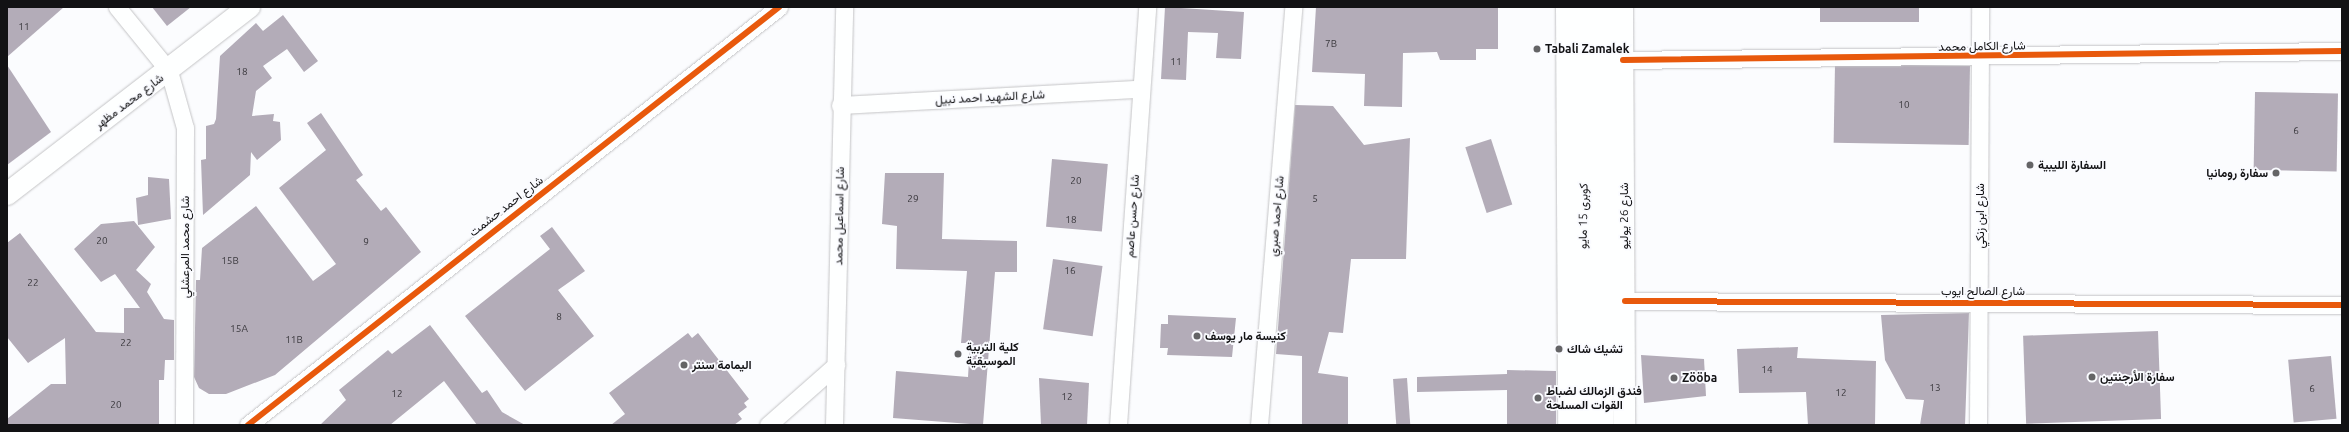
<!DOCTYPE html>
<meta charset="utf-8">
<style>
body{margin:0}
#map{position:relative;width:2349px;height:432px;overflow:hidden;background:#fbfcfe;font-family:Ubuntu,Vazirmatn,sans-serif}
div>[style]{position:absolute}
[style*='--x']{left:calc(var(--x)*1px);top:calc(var(--y)*1px);width:calc(var(--w)*1px);rotate:calc(var(--a)*1deg)}
.building>*{inset:0;background:#b3acb8;transform-origin:0 0}
.roads{filter:drop-shadow(0 0 1px #c4c4c6) drop-shadow(0 0 1px #c4c4c6)}
.street>*{height:17px;margin:-8.5px;padding:0 8.5px;transform-origin:8.5px;border-radius:8.5px;background:#feffff}
.secondary>*{height:22px;margin:-11px;padding:0 11px;transform-origin:11px;border-radius:11px;background:#feffff}
.highway>*{height:22px;margin:-11px;padding:0 11px;transform-origin:11px;border-radius:11px;background:#feffff}
.cycleway>*{height:6px;margin:-3px;padding:0 3px;transform-origin:3px;border-radius:3px;background:#e8590c}
.dots>*{width:11px;height:11px;translate:-50% -50%;box-sizing:border-box;border:2px solid #fafbff;border-radius:50%}
span{translate:-50% -50%;white-space:nowrap;text-align:center;line-height:1.15;-webkit-text-stroke:3.5px #fafbff;paint-order:stroke}
.number-label{font-size:10px;color:#3a383d}
.number-label span{-webkit-text-stroke-width:0}
.street-label{font-size:12px;color:#121214}
.poi-label{font-size:12px;color:#121214;font-weight:700}
.left{translate:0 -50%;text-align:left}
.right{translate:-100% -50%;text-align:right}
.frame{position:absolute;inset:0;border:8px solid #121214;pointer-events:none}
</style>
<div id="map">
<div class="building">
<div style="clip-path:polygon(7px 7px,64px 7px,7px 57px)"></div>
<div style="clip-path:polygon(152px 7px,191px 7px,167px 26px)"></div>
<div style="clip-path:polygon(1165px 7px,1244px 12px,1241px 59px,1216px 58px,1218px 33px,1188px 32px,1186px 80px,1161px 79px)"></div>
<div style="clip-path:polygon(1316px 7px,1498px 7px,1498px 49px,1476px 49px,1476px 60px,1440px 60px,1437px 52px,1403px 53px,1402px 107px,1364px 106px,1365px 74px,1312px 72px)"></div>
<div style="left:1820px;top:7px;width:99px;height:15px"></div>
<div style="clip-path:polygon(283px 15px,318px 61px,304px 72px,287px 49px,263px 66px,272px 78px,256px 91px,252px 116px,274px 114px,273px 121px,280px 122px,281px 140px,257px 160px,251px 152px,250px 175px,203px 215px,201px 160px,206px 159px,206px 126px,214px 124px,216px 119px,220px 56px,256px 23px,263px 31px)"></div>
<div style="clip-path:polygon(7px 65px,51px 132px,7px 165px)"></div>
<div style="left:1970px;top:66px;width:79px;height:135px;rotate:91deg"></div>
<div style="left:2255px;top:92px;width:83px;height:78px;rotate:1deg"></div>
<div style="clip-path:polygon(1295px 105px,1333px 106px,1364px 145px,1410px 138px,1406px 259px,1351px 259px,1343px 333px,1329px 332px,1318px 373px,1348px 377px,1348px 425px,1302px 425px,1302px 356px,1276px 354px)"></div>
<div style="clip-path:polygon(321px 113px,363px 175px,356px 180px,381px 211px,386px 207px,421px 252px,275px 375px,226px 394px,209px 394px,199px 388px,194px 377px,196px 280px,200px 280px,202px 248px,256px 206px,313px 281px,336px 264px,279px 188px,326px 150px,307px 123px)"></div>
<div style="left:1491px;top:139px;width:69px;height:27px;rotate:72deg"></div>
<div style="left:1052px;top:159px;width:56px;height:68px;rotate:5deg"></div>
<div style="clip-path:polygon(885px 173px,944px 173px,942px 239px,1017px 241px,1017px 272px,995px 272px,983px 425px,893px 418px,896px 371px,968px 377px,970px 343px,961px 343px,967px 271px,896px 269px,897px 226px,882px 224px)"></div>
<div style="clip-path:polygon(148px 177px,169px 179px,171px 219px,138px 225px,136px 198px,148px 195px)"></div>
<div style="clip-path:polygon(134px 221px,155px 247px,136px 270px,151px 284px,147px 292px,164px 319px,174px 320px,174px 360px,165px 360px,164px 380px,159px 380px,159px 425px,7px 425px,7px 419px,51px 384px,66px 384px,65px 338px,28px 363px,7px 337px,7px 243px,20px 233px,96px 332px,124px 333px,124px 308px,140px 308px,115px 274px,101px 282px,74px 249px,101px 224px)"></div>
<div style="clip-path:polygon(552px 227px,585px 271px,558px 290px,594px 336px,525px 391px,465px 316px,550px 249px,540px 236px)"></div>
<div style="left:1053px;top:259px;width:50px;height:71px;rotate:8deg"></div>
<div style="clip-path:polygon(1969px 313px,1965px 425px,1920px 425px,1924px 400px,1906px 399px,1885px 360px,1881px 315px)"></div>
<div style="clip-path:polygon(1168px 315px,1236px 318px,1232px 357px,1167px 355px,1168px 348px,1160px 348px,1161px 324px,1168px 324px)"></div>
<div style="clip-path:polygon(430px 325px,482px 393px,487px 390px,502px 412px,525px 425px,477px 425px,444px 381px,390px 425px,320px 425px,346px 400px,339px 390px,388px 350px,392px 354px)"></div>
<div style="left:2158px;top:331px;width:88px;height:135px;rotate:88deg"></div>
<div style="clip-path:polygon(688px 333px,692px 338px,698px 333px,749px 399px,744px 403px,747px 407px,738px 414px,742px 419px,734px 425px,611px 425px,625px 414px,609px 393px)"></div>
<div style="clip-path:polygon(1798px 347px,1797px 358px,1876px 361px,1875px 425px,1808px 425px,1806px 392px,1739px 393px,1737px 349px)"></div>
<div style="clip-path:polygon(1641px 355px,1704px 359px,1706px 396px,1644px 403px)"></div>
<div style="left:2331px;top:356px;width:63px;height:43px;rotate:85deg"></div>
<div style="clip-path:polygon(1507px 370px,1556px 371px,1556px 425px,1507px 425px,1507px 390px,1417px 392px,1417px 377px,1507px 374px)"></div>
<div style="clip-path:polygon(1039px 378px,1089px 383px,1087px 425px,1041px 425px)"></div>
<div style="left:1407px;top:378px;width:47px;height:14px;rotate:86deg"></div>
</div>
<div class="roads">
<div class="street">
<div style="--x:117;--y:7;--w:82;--a:50.9"></div>
<div style="--x:169;--y:71;--w:59;--a:74.3"></div>
<div style="--x:185;--y:128;--w:297;--a:90.2"></div>
<div style="--x:1623;--y:60;--w:719;--a:-0.72"></div>
<div style="--x:840;--y:105;--w:300;--a:-3.1"></div>
<div style="--x:1625;--y:301;--w:717;--a:0.32"></div>
<div style="--x:248;--y:425;--w:676;--a:-38.21"></div>
<div style="--x:768;--y:425;--w:91;--a:-41.4"></div>
<div style="--x:834;--y:425;--w:418;--a:-88.6"></div>
<div style="--x:1118;--y:425;--w:419;--a:-86"></div>
<div style="--x:1259;--y:425;--w:419;--a:-85.3"></div>
<div style="--x:1978;--y:425;--w:418;--a:-89.7"></div>
</div>
<div class="secondary">
<div style="--x:1567;--y:7;--w:418;--a:89.7"></div>
<div style="--x:1622;--y:7;--w:418;--a:89.7"></div>
<div style="--x:7;--y:194;--w:306;--a:-37.7"></div>
</div>
<div class="highway">
<div style="--x:1582;--y:425;--w:418;--a:-89.7"></div>
<div style="--x:1602;--y:425;--w:418;--a:-89.6"></div>
</div>
</div>
<div class="cycleway">
<div style="--x:1623;--y:60;--w:719;--a:-0.72"></div>
<div style="--x:1625;--y:301;--w:717;--a:0.32"></div>
<div style="--x:248;--y:425;--w:676;--a:-38.21"></div>
</div>
<div class="dots">
<div style="left:1537px;top:49px;background:#646466"></div>
<div style="left:2030px;top:165px;background:#646466"></div>
<div style="left:2276px;top:173px;background:#646466"></div>
<div style="left:1197px;top:336px;background:#646466"></div>
<div style="left:1559px;top:349px;background:#646466"></div>
<div style="left:958px;top:354px;background:#646466"></div>
<div style="left:684px;top:365px;background:#646466"></div>
<div style="left:2092px;top:377px;background:#646466"></div>
<div style="left:1674px;top:378px;background:#646466"></div>
<div style="left:1538px;top:398px;background:#646466"></div>
</div>
<div class="number-label">
<span style="left:24px;top:27px">11</span>
<span style="left:1331px;top:44px">7B</span>
<span style="left:1176px;top:62px">11</span>
<span style="left:242px;top:72px">18</span>
<span style="left:1904px;top:105px">10</span>
<span style="left:2296px;top:131px">6</span>
<span style="left:1076px;top:181px">20</span>
<span style="left:913px;top:199px">29</span>
<span style="left:1315px;top:199px">5</span>
<span style="left:1071px;top:220px">18</span>
<span style="left:102px;top:241px">20</span>
<span style="left:366px;top:242px">9</span>
<span style="left:230px;top:261px">15B</span>
<span style="left:1070px;top:271px">16</span>
<span style="left:33px;top:283px">22</span>
<span style="left:559px;top:317px">8</span>
<span style="left:239px;top:329px">15A</span>
<span style="left:294px;top:340px">11B</span>
<span style="left:126px;top:343px">22</span>
<span style="left:1767px;top:370px">14</span>
<span style="left:1935px;top:388px">13</span>
<span style="left:2312px;top:389px">6</span>
<span style="left:1841px;top:393px">12</span>
<span style="left:397px;top:394px">12</span>
<span style="left:1067px;top:397px">12</span>
<span style="left:116px;top:405px">20</span>
</div>
<div class="street-label">
<span style="left:1982px;top:46px;rotate:-1deg">شارع الكامل محمد</span>
<span style="left:990px;top:97px;rotate:-3deg">شارع الشهيد احمد نبيل</span>
<span style="left:129px;top:101px;rotate:-37deg">شارع محمد مظهر</span>
<span style="left:506px;top:206px;rotate:-38deg">شارع احمد حشمت</span>
<span style="left:839px;top:216px;rotate:-89deg">شارع اسماعيل محمد</span>
<span style="left:1132px;top:216px;rotate:-86deg">شارع حسن عاصم</span>
<span style="left:1276px;top:216px;rotate:-85deg">شارع احمد صبري</span>
<span style="left:1583px;top:216px;rotate:-89deg">كوبرى 15 مايو</span>
<span style="left:1624px;top:216px;rotate:-90deg">شارع 26 يوليو</span>
<span style="left:1980px;top:216px;rotate:-90deg">شارع ابن زنكي</span>
<span style="left:185px;top:247px;rotate:-90deg">شارع محمد المرعشلي</span>
<span style="left:1983px;top:291px">شارع الصالح ايوب</span>
</div>
<div class="poi-label">
<span class="left" style="left:1545px;top:49px">Tabali Zamalek</span>
<span class="left" style="left:2038px;top:165px">السفارة الليبية</span>
<span class="right" style="left:2268px;top:173px">سفارة رومانيا</span>
<span class="left" style="left:1205px;top:336px">كنيسة مار يوسف</span>
<span class="left" style="left:966px;top:354px">كلية التربية<br>الموسيقية</span>
<span class="left" style="left:1567px;top:349px">تشيك شاك</span>
<span class="left" style="left:692px;top:365px">اليمامة سنتر</span>
<span class="left" style="left:2100px;top:377px">سفارة الأرجنتين</span>
<span class="left" style="left:1682px;top:378px">Zööba</span>
<span class="left" style="left:1546px;top:398px">فندق الزمالك لضباط<br>القوات المسلحة</span>
</div>
<div class="frame"></div>
</div>
